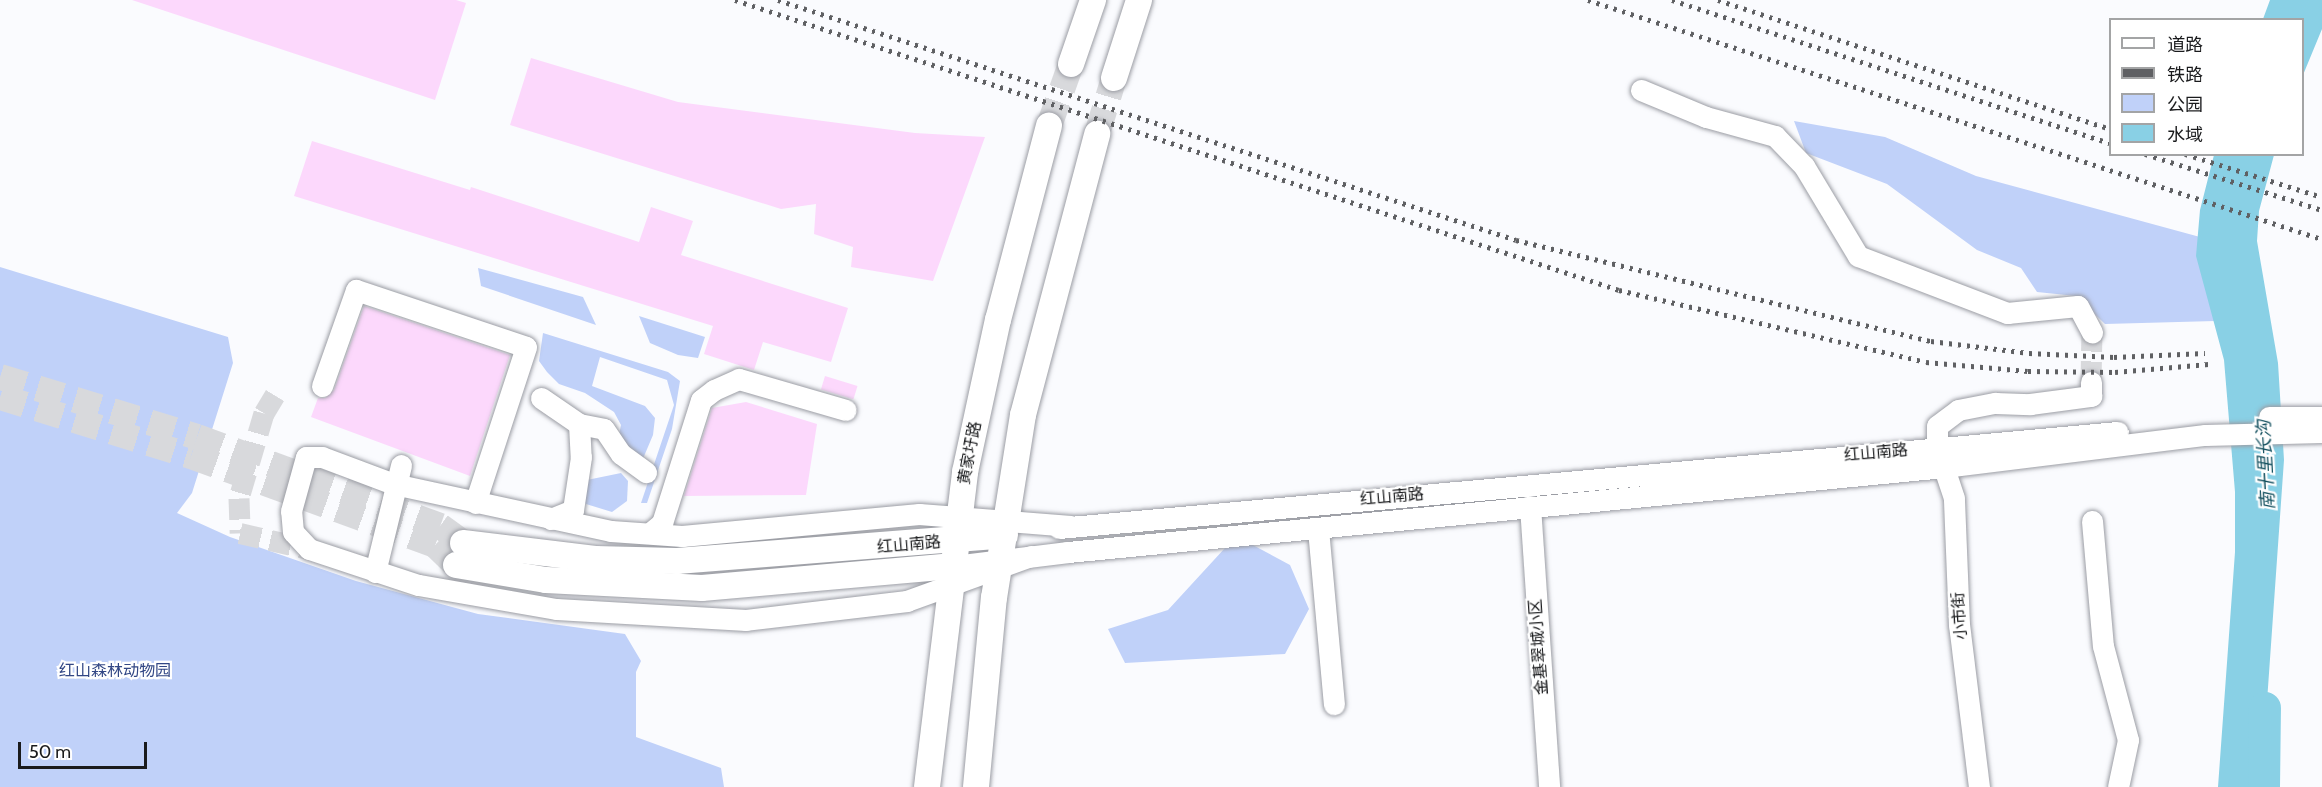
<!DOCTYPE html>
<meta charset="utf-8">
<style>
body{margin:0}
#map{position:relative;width:2322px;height:787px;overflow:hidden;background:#fafbfe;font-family:Cabin,"Noto Sans SC",sans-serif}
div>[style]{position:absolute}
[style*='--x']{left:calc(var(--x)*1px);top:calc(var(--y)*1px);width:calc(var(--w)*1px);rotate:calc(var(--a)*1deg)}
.green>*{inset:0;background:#c0d1f9}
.water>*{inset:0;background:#89d0e5}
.river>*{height:32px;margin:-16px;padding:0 16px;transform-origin:16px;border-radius:16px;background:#89d0e5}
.building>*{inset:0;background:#fcd8fc;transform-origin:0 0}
.minor-tunnel>*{height:21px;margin-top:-10.5px;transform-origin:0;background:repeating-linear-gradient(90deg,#d8d9dc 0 21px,transparent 0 31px)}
.major-tunnel>*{height:26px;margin-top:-13px;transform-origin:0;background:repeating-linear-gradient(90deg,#d8d9dc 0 26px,transparent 0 39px)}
.roads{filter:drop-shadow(0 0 2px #9b9da4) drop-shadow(0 0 2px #9b9da4)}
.minor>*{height:21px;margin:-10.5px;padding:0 10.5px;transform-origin:10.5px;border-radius:10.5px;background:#fff}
.major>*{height:26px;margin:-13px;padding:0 13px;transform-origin:13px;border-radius:13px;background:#fff}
.rail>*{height:4.5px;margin-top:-2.25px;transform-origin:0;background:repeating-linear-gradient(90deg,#5f6063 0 3px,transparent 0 9px)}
span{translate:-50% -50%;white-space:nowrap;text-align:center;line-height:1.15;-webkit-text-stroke:4.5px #fff;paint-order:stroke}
.street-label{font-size:16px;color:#1a1b1d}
.park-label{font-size:16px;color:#324785}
.water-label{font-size:18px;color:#13505f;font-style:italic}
.legend{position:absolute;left:2109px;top:18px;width:195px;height:138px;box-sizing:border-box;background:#fff;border:2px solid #a3a4a5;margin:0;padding:8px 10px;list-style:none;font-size:18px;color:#1a1b1d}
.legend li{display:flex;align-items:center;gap:12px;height:30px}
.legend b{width:30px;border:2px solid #a3a4a5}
.scale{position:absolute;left:18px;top:742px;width:129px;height:27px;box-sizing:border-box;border:3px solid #1a1b1d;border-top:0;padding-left:8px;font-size:18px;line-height:21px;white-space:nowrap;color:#1a1b1d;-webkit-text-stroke:4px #fff;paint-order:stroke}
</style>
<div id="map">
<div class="green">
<div style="clip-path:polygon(1794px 121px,1885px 137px,1976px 176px,2200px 237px,2215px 321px,2105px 324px,2076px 296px,2037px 292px,2021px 268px,1977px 250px,1887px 184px,1806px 153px)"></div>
<div style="clip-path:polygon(0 267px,228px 337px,233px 363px,192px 493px,177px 513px,230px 537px,356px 581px,478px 614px,625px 634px,641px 661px,636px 672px,636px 737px,721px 768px,724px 787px,0 787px)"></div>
<div style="clip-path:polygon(478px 268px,583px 297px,596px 325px,481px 286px)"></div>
<div style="clip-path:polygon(639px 316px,705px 337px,698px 358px,678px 355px,650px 343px)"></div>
<div style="clip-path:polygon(543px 333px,668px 372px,680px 381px,672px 429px,647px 503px,641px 503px,642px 500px,674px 405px,667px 380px,600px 357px,592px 386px,645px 406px,655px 418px,653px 435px,642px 461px,618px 440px,621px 425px,614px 412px,585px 393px,559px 384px,547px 372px,539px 361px)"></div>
<div style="clip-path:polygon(621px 473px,628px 481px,627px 501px,612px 512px,586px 504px,579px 497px,587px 480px)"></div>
<div style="clip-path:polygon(1236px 536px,1290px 565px,1309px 609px,1285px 654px,1125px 663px,1108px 629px,1168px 610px)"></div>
</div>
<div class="water">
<div style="clip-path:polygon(2270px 0,2322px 0,2322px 29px,2303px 75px,2302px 20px,2263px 19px)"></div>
<div style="clip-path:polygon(2214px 155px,2274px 155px,2259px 211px,2257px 241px,2278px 363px,2284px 460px,2261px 787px,2218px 787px,2235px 552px,2235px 492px,2224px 360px,2196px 256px,2200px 210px)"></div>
</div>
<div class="river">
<div style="--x:2264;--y:787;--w:79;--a:-89.3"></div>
</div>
<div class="building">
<div style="clip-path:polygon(132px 0,456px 0,466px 3px,435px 100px)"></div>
<div style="clip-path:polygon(531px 58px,678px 102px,915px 133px,985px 137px,933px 281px,851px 267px,853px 247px,814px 234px,816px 204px,781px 209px,510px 125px)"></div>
<div style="clip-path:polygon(312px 141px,470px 190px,471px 187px,639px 242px,651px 207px,693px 221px,681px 255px,848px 308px,831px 362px,763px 342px,754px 370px,704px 354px,713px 326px,294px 196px)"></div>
<div style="clip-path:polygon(364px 306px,510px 355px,470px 476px,311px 417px,318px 398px,325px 398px,334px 390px)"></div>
<div style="left:825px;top:376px;width:34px;height:14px;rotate:17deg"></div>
<div style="clip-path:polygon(746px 402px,817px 424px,806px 495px,684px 496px,712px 408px)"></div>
</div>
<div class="minor-tunnel">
<div style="--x:2091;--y:382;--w:50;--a:-88.9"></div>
<div style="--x:275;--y:395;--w:21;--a:121"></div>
<div style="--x:264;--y:413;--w:89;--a:106.4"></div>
<div style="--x:239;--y:498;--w:35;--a:88"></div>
<div style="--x:240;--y:533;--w:71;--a:13.1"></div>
</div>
<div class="major-tunnel">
<div style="--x:1049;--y:126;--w:66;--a:-70.5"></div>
<div style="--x:1097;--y:134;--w:59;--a:-73.1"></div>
<div style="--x:0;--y:377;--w:206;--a:16.9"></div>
<div style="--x:197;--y:437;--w:259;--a:20.1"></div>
<div style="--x:440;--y:526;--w:29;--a:36"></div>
<div style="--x:0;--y:397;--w:200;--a:17.2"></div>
<div style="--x:191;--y:456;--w:260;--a:20"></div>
<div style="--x:435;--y:545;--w:29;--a:44"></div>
</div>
<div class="roads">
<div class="minor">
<div style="--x:1641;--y:90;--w:70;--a:22.6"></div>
<div style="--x:1706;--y:117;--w:72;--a:15.4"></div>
<div style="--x:1775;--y:136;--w:42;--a:46"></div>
<div style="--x:1804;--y:166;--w:105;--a:59"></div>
<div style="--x:1858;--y:256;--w:160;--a:20.9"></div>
<div style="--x:2007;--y:313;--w:71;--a:-5.6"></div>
<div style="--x:2078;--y:306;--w:30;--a:62"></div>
<div style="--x:322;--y:386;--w:102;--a:-70.5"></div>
<div style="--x:356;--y:290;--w:179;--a:18.5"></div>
<div style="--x:526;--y:347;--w:164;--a:108.1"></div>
<div style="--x:541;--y:398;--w:46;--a:34.4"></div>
<div style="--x:579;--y:424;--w:33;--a:87"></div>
<div style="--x:581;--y:457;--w:54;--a:98.6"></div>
<div style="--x:573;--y:510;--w:24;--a:158"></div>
<div style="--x:2269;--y:417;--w:53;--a:0"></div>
<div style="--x:579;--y:424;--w:25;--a:11"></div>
<div style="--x:604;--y:429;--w:30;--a:56"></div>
<div style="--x:621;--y:454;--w:31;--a:36"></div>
<div style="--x:1530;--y:506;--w:282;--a:86.1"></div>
<div style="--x:2092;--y:521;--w:125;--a:85"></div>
<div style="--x:2103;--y:646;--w:97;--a:75.1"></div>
<div style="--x:2128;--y:740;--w:48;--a:102"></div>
<div style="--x:1059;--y:528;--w:1063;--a:-5.18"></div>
<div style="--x:1318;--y:529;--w:176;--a:84.8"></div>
<div style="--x:650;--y:533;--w:16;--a:-40"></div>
<div style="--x:662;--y:523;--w:129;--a:-72.4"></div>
<div style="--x:701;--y:400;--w:16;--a:-38"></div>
<div style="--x:714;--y:390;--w:27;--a:-24"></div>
<div style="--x:739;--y:379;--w:111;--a:16.2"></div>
<div style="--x:1031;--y:556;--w:132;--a:160.1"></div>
<div style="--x:907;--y:601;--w:162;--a:173.3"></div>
<div style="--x:746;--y:620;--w:190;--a:-176.7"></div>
<div style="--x:556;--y:609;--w:140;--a:-170.1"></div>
<div style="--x:418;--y:585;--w:115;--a:-161.7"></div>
<div style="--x:309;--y:549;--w:23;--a:-133"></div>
<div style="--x:293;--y:532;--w:21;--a:-95"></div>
<div style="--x:291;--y:511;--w:56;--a:-74.5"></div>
<div style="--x:306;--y:457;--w:16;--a:0"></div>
<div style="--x:322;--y:457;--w:77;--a:20.6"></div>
<div style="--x:394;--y:484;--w:222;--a:12.2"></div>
<div style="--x:611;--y:531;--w:71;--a:4"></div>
<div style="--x:682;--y:536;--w:238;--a:-5.3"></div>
<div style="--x:919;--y:514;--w:152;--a:4.5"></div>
<div style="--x:954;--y:566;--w:115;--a:-7"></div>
<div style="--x:1068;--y:552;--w:880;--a:-5.54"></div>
<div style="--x:1944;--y:467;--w:263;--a:-7"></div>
<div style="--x:2205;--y:435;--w:117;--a:-1.5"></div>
<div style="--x:375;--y:572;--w:110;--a:-76.3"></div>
<div style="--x:1979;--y:787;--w:163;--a:-97"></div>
<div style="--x:1959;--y:625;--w:127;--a:-92.3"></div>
<div style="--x:1954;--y:498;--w:54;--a:-108.4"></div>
<div style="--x:1937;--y:447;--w:21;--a:-90"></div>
<div style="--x:1937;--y:426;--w:26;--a:-37"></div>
<div style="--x:1958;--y:410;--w:38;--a:-11"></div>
<div style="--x:1995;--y:403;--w:35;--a:2"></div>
<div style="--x:2030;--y:404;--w:62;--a:-7.5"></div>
<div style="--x:2091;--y:396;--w:14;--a:-90"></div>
</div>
<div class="major">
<div style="--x:1071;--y:64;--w:68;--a:-71"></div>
<div style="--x:1114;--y:78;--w:82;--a:-72.2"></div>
<div style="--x:463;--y:543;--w:133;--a:6.9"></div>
<div style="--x:595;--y:559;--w:82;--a:1.4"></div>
<div style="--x:677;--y:561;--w:329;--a:-4.5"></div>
<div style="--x:456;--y:565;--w:91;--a:9.5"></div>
<div style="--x:546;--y:580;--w:156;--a:2.9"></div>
<div style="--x:702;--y:588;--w:253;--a:-5"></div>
<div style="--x:927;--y:787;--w:317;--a:-83.1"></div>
<div style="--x:965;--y:472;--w:156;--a:-77.8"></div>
<div style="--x:998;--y:320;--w:201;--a:-75.3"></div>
<div style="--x:976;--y:787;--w:190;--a:-84.6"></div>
<div style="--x:994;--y:598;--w:185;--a:-81"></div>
<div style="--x:1023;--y:415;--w:291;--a:-75.2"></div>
</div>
</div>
<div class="rail">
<div style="--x:735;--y:0;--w:930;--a:18.16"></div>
<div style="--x:1619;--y:290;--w:315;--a:13.2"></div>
<div style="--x:1926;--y:362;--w:102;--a:5"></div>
<div style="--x:2028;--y:371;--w:87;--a:0.7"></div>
<div style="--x:2115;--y:372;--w:94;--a:-4.9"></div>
<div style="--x:778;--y:0;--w:776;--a:18.01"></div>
<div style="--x:1516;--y:240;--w:427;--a:13.7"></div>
<div style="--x:1931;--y:341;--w:99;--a:7"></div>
<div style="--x:2029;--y:353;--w:85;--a:2.7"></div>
<div style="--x:2114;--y:357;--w:91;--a:-2.5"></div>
<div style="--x:1588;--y:0;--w:772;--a:18.04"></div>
<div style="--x:1672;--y:0;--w:461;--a:18.1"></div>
<div style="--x:1718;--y:0;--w:413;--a:18.2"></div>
<div style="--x:2145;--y:154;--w:186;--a:17.6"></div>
<div style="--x:2185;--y:154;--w:144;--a:17.4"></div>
</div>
<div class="street-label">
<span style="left:970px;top:453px;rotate:-79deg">黄家圩路</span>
<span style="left:1876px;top:453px;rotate:-5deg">红山南路</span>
<span style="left:1392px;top:497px;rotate:-5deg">红山南路</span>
<span style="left:909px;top:545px;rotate:-5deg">红山南路</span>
<span style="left:1960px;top:616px;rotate:-94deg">小市街</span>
<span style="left:1539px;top:647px;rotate:-94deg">金基翠城小区</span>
</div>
<div class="park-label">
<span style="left:115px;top:671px">红山森林动物园</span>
</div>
<div class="water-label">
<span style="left:2266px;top:465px;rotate:-93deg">南十里长沟</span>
</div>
<ul class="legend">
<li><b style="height:8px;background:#fff"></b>道路</li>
<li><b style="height:8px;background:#5f6063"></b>铁路</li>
<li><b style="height:16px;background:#c0d1f9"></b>公园</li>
<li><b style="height:16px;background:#89d0e5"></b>水域</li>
</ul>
<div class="scale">50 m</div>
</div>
